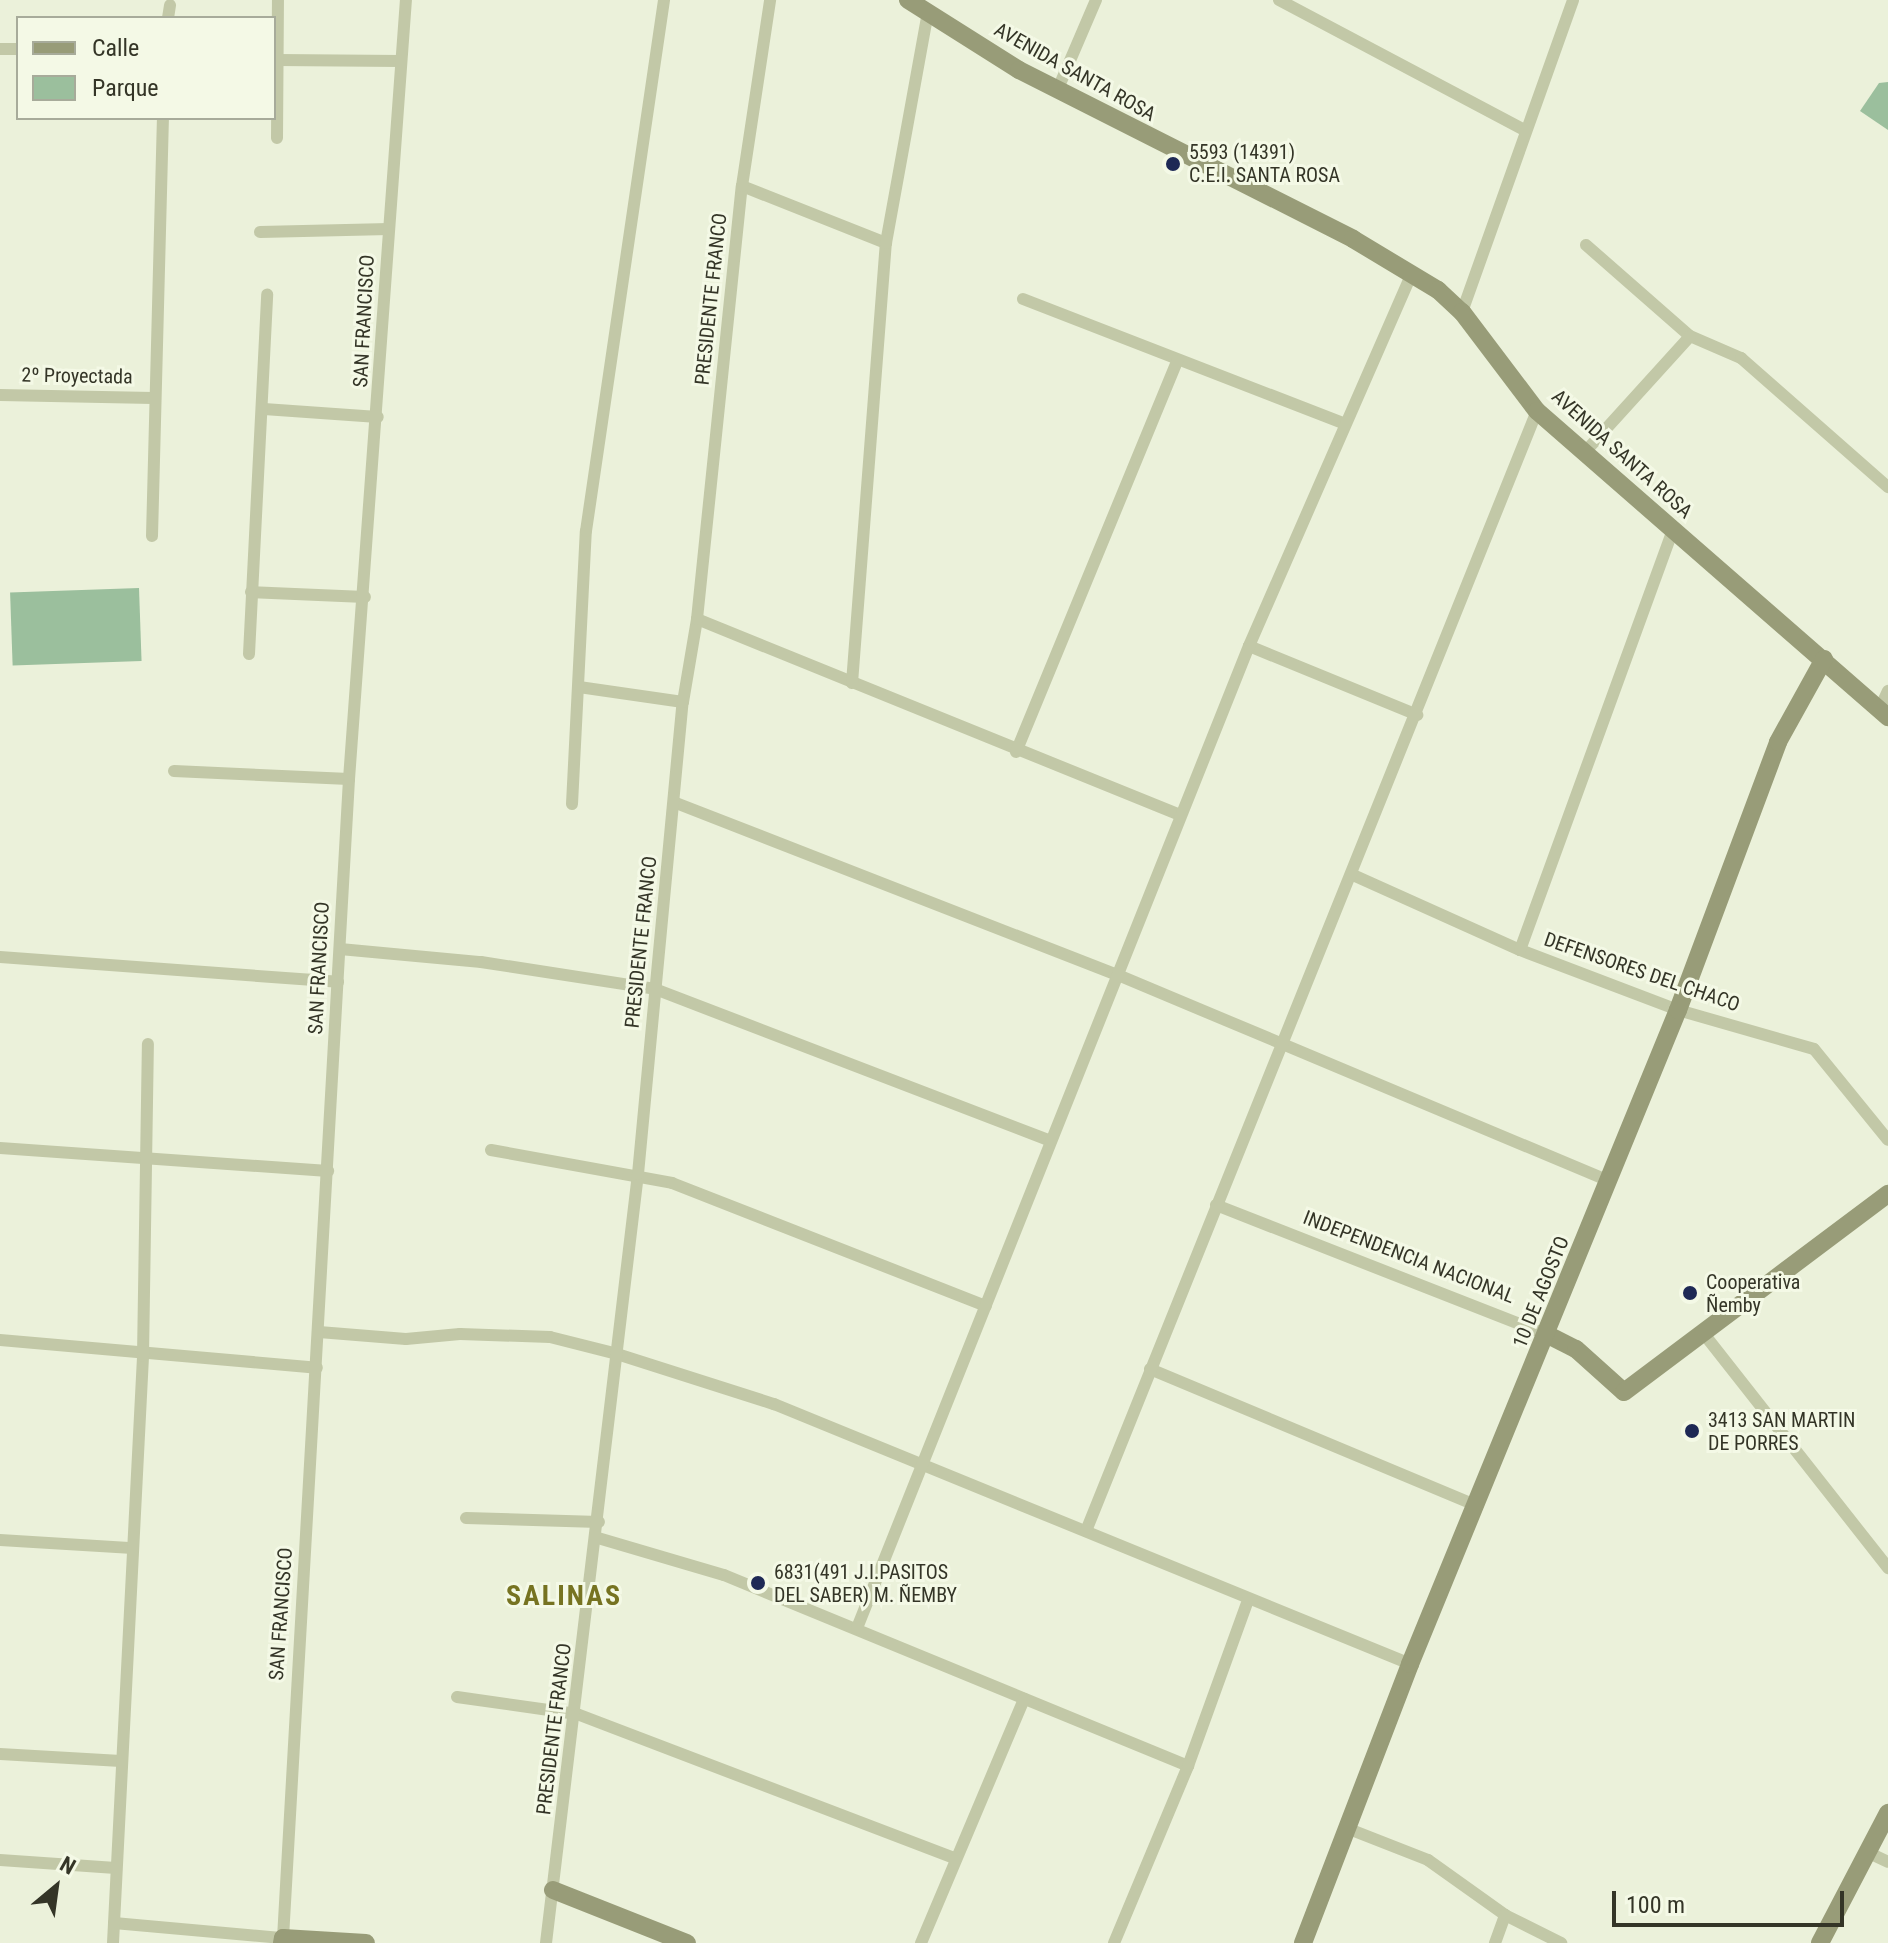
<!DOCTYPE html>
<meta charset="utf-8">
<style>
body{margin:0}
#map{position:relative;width:1888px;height:1943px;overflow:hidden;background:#ebf1da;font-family:"Roboto Condensed",sans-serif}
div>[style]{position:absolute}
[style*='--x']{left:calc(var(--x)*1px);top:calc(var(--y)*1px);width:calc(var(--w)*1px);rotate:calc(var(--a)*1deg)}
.green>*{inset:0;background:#9bbf9d;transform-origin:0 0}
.street>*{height:12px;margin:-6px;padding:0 6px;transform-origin:6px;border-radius:6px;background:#c2c8a7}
.secondary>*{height:18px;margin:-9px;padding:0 9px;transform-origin:9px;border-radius:9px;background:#989c78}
.dots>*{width:22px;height:22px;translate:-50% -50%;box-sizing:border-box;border:4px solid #f4f9e6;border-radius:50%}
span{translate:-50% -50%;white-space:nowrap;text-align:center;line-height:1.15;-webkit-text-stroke:6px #f4f9e6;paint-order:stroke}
.street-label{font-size:20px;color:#343527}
.poi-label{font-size:20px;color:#343527}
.left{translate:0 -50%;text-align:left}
.district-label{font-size:28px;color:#767321;font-weight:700;letter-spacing:2px}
.legend{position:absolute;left:16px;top:16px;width:260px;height:104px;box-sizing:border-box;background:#f4f9e6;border:2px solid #a7ab9a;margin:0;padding:10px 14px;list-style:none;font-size:24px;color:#343527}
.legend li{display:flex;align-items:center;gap:16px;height:40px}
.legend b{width:40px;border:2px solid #a7ab9a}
.north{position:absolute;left:16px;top:1847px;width:80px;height:80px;-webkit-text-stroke:6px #f4f9e6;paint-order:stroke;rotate:29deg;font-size:22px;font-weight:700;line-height:32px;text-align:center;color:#343527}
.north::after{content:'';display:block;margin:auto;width:28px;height:36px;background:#343527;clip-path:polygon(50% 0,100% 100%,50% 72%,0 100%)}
.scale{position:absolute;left:1612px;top:1891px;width:232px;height:36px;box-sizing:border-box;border:4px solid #343527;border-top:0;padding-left:10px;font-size:24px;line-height:28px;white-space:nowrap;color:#343527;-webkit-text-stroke:6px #f4f9e6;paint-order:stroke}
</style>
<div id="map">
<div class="green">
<div style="clip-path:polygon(1888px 82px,1888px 130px,1860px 111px,1879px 83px)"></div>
<div style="left:139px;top:588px;width:73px;height:129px;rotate:88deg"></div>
</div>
<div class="street">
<div style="--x:1279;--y:0;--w:278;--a:27.9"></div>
<div style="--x:168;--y:18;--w:13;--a:-81"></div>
<div style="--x:0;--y:49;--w:18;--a:0"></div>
<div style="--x:277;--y:60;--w:124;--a:0.5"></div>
<div style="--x:1057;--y:91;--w:99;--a:-66.8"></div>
<div style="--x:277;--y:138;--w:138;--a:-89.6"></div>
<div style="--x:742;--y:186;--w:155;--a:21.6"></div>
<div style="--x:260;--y:232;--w:129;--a:-1.3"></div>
<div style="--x:1586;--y:245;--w:138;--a:41.2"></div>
<div style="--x:1690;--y:336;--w:56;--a:23.3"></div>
<div style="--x:1741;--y:358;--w:196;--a:41.3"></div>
<div style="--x:1023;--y:299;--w:342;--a:21.2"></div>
<div style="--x:1462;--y:312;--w:331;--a:-70.4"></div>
<div style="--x:0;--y:395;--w:153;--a:1.1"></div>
<div style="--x:264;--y:409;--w:114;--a:4"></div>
<div style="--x:1585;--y:452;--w:156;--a:-47.8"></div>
<div style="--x:152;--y:536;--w:418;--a:-88.5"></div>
<div style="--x:251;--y:592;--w:114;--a:2.5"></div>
<div style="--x:697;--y:619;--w:521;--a:22.09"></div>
<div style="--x:1249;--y:646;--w:182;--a:22.3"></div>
<div style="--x:249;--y:654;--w:360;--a:-87.1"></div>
<div style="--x:852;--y:683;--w:441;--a:-85.6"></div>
<div style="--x:886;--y:243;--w:235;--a:-79.7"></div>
<div style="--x:579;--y:687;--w:105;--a:8.2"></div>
<div style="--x:1880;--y:708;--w:19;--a:-65"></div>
<div style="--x:1016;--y:752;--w:423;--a:-67.6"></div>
<div style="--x:174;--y:771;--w:175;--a:2.6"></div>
<div style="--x:676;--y:803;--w:474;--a:21.3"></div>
<div style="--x:1118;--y:975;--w:532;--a:22.76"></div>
<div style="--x:572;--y:804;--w:273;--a:-87.1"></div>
<div style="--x:586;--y:531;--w:537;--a:-81.64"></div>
<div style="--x:1353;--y:875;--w:183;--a:24.2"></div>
<div style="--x:1520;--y:950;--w:169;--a:20.8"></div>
<div style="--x:1678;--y:1010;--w:141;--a:16"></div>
<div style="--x:1814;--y:1049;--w:117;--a:50.9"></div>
<div style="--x:340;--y:949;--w:142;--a:5.3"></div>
<div style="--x:481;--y:962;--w:176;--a:8.8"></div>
<div style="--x:655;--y:989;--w:423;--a:21"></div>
<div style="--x:1520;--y:950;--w:447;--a:-70"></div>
<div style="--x:0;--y:957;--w:339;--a:4.2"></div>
<div style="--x:0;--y:1148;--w:329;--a:4"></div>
<div style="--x:491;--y:1150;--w:184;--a:10.3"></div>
<div style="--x:672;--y:1183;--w:337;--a:21.4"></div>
<div style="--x:1216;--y:1205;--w:357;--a:21.4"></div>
<div style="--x:319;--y:1332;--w:87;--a:4.6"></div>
<div style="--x:406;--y:1339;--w:54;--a:-5.3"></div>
<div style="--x:460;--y:1334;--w:90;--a:1.9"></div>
<div style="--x:550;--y:1337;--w:69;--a:14.2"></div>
<div style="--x:617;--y:1354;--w:165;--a:17.7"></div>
<div style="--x:774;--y:1404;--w:687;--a:22.23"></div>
<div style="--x:1704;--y:1334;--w:298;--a:51.8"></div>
<div style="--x:0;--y:1340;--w:318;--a:5"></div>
<div style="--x:1150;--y:1369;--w:355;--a:22.7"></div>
<div style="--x:466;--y:1518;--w:133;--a:1.7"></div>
<div style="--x:1086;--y:1531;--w:1207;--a:-68.07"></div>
<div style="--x:598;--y:1538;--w:131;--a:16.4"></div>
<div style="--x:724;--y:1575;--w:502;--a:22.37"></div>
<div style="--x:0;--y:1540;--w:129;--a:3.5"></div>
<div style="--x:857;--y:1628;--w:1057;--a:-68.24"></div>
<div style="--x:1249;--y:646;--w:407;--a:-66.4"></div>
<div style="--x:457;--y:1697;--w:121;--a:8.1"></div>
<div style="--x:577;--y:1714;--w:404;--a:20.9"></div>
<div style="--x:0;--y:1754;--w:121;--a:3.3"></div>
<div style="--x:1349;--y:1829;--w:85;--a:21.4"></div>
<div style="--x:1428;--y:1860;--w:95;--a:35.5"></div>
<div style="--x:1505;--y:1915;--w:63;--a:26.6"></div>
<div style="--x:1867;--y:1852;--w:23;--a:25"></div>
<div style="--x:0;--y:1860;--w:116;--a:3.9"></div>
<div style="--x:114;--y:1923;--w:170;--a:5.1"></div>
<div style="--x:283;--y:1938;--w:1161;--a:-86.74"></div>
<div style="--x:349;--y:779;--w:781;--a:-85.82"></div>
<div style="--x:113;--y:1943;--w:588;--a:-87.07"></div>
<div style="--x:143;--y:1356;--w:312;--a:-89.1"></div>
<div style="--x:546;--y:1943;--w:774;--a:-83.18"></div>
<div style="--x:638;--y:1174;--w:474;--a:-84.6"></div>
<div style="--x:683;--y:702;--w:84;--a:-80.4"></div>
<div style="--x:697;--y:619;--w:435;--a:-84.1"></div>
<div style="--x:742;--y:186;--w:188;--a:-81.4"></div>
<div style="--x:921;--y:1943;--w:265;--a:-67.1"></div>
<div style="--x:1114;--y:1943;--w:192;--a:-67.3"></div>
<div style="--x:1188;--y:1766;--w:177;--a:-70.1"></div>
<div style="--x:1495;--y:1943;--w:30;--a:-70"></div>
</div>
<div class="secondary">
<div style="--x:908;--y:0;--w:131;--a:32.2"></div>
<div style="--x:1019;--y:70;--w:374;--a:26.8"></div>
<div style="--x:1353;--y:239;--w:99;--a:31"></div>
<div style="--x:1438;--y:290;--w:33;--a:43"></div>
<div style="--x:1462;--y:312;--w:124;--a:52.9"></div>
<div style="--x:1537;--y:411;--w:466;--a:41.1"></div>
<div style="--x:1548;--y:1335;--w:31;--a:27"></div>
<div style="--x:1576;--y:1349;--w:64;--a:41.9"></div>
<div style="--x:1624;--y:1392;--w:330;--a:-36.9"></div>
<div style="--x:553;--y:1890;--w:144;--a:21.6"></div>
<div style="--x:282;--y:1943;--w:5;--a:-79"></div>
<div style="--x:283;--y:1938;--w:83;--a:3.4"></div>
<div style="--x:1303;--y:1943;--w:299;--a:-69"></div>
<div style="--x:1410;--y:1664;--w:707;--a:-67.72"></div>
<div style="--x:1678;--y:1010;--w:286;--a:-69.5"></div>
<div style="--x:1778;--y:742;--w:95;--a:-61"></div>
<div style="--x:1820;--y:1943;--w:147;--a:-62.4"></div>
</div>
<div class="dots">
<div style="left:1173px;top:164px;background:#1e2955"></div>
<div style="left:1690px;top:1293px;background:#1e2955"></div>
<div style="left:1692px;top:1431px;background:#1e2955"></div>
<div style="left:758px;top:1583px;background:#1e2955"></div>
</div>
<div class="street-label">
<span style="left:1075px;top:72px;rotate:29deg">AVENIDA SANTA ROSA</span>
<span style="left:711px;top:299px;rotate:-84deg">PRESIDENTE FRANCO</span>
<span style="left:364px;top:321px;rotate:-87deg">SAN FRANCISCO</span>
<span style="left:77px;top:376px;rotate:1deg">2º Proyectada</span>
<span style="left:1622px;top:454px;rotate:42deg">AVENIDA SANTA ROSA</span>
<span style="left:641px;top:942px;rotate:-84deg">PRESIDENTE FRANCO</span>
<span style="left:319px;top:968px;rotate:-87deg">SAN FRANCISCO</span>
<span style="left:1642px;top:972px;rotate:19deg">DEFENSORES DEL CHACO</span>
<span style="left:1409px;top:1257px;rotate:21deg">INDEPENDENCIA NACIONAL</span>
<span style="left:1541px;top:1292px;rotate:-68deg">10 DE AGOSTO</span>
<span style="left:281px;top:1614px;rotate:-86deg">SAN FRANCISCO</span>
<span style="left:554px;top:1729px;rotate:-83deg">PRESIDENTE FRANCO</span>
</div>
<div class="poi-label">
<span class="left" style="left:1189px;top:164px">5593 (14391)<br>C.E.I. SANTA ROSA</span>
<span class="left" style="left:1706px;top:1294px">Cooperativa<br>Ñemby</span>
<span class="left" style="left:1708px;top:1432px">3413 SAN MARTIN<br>DE PORRES</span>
<span class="left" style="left:774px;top:1584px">6831(491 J.I.PASITOS<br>DEL SABER) M. ÑEMBY</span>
</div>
<div class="district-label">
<span style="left:564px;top:1596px">SALINAS</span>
</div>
<ul class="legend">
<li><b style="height:10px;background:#989c78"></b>Calle</li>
<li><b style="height:22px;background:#9bbf9d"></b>Parque</li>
</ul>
<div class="north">N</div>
<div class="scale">100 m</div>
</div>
